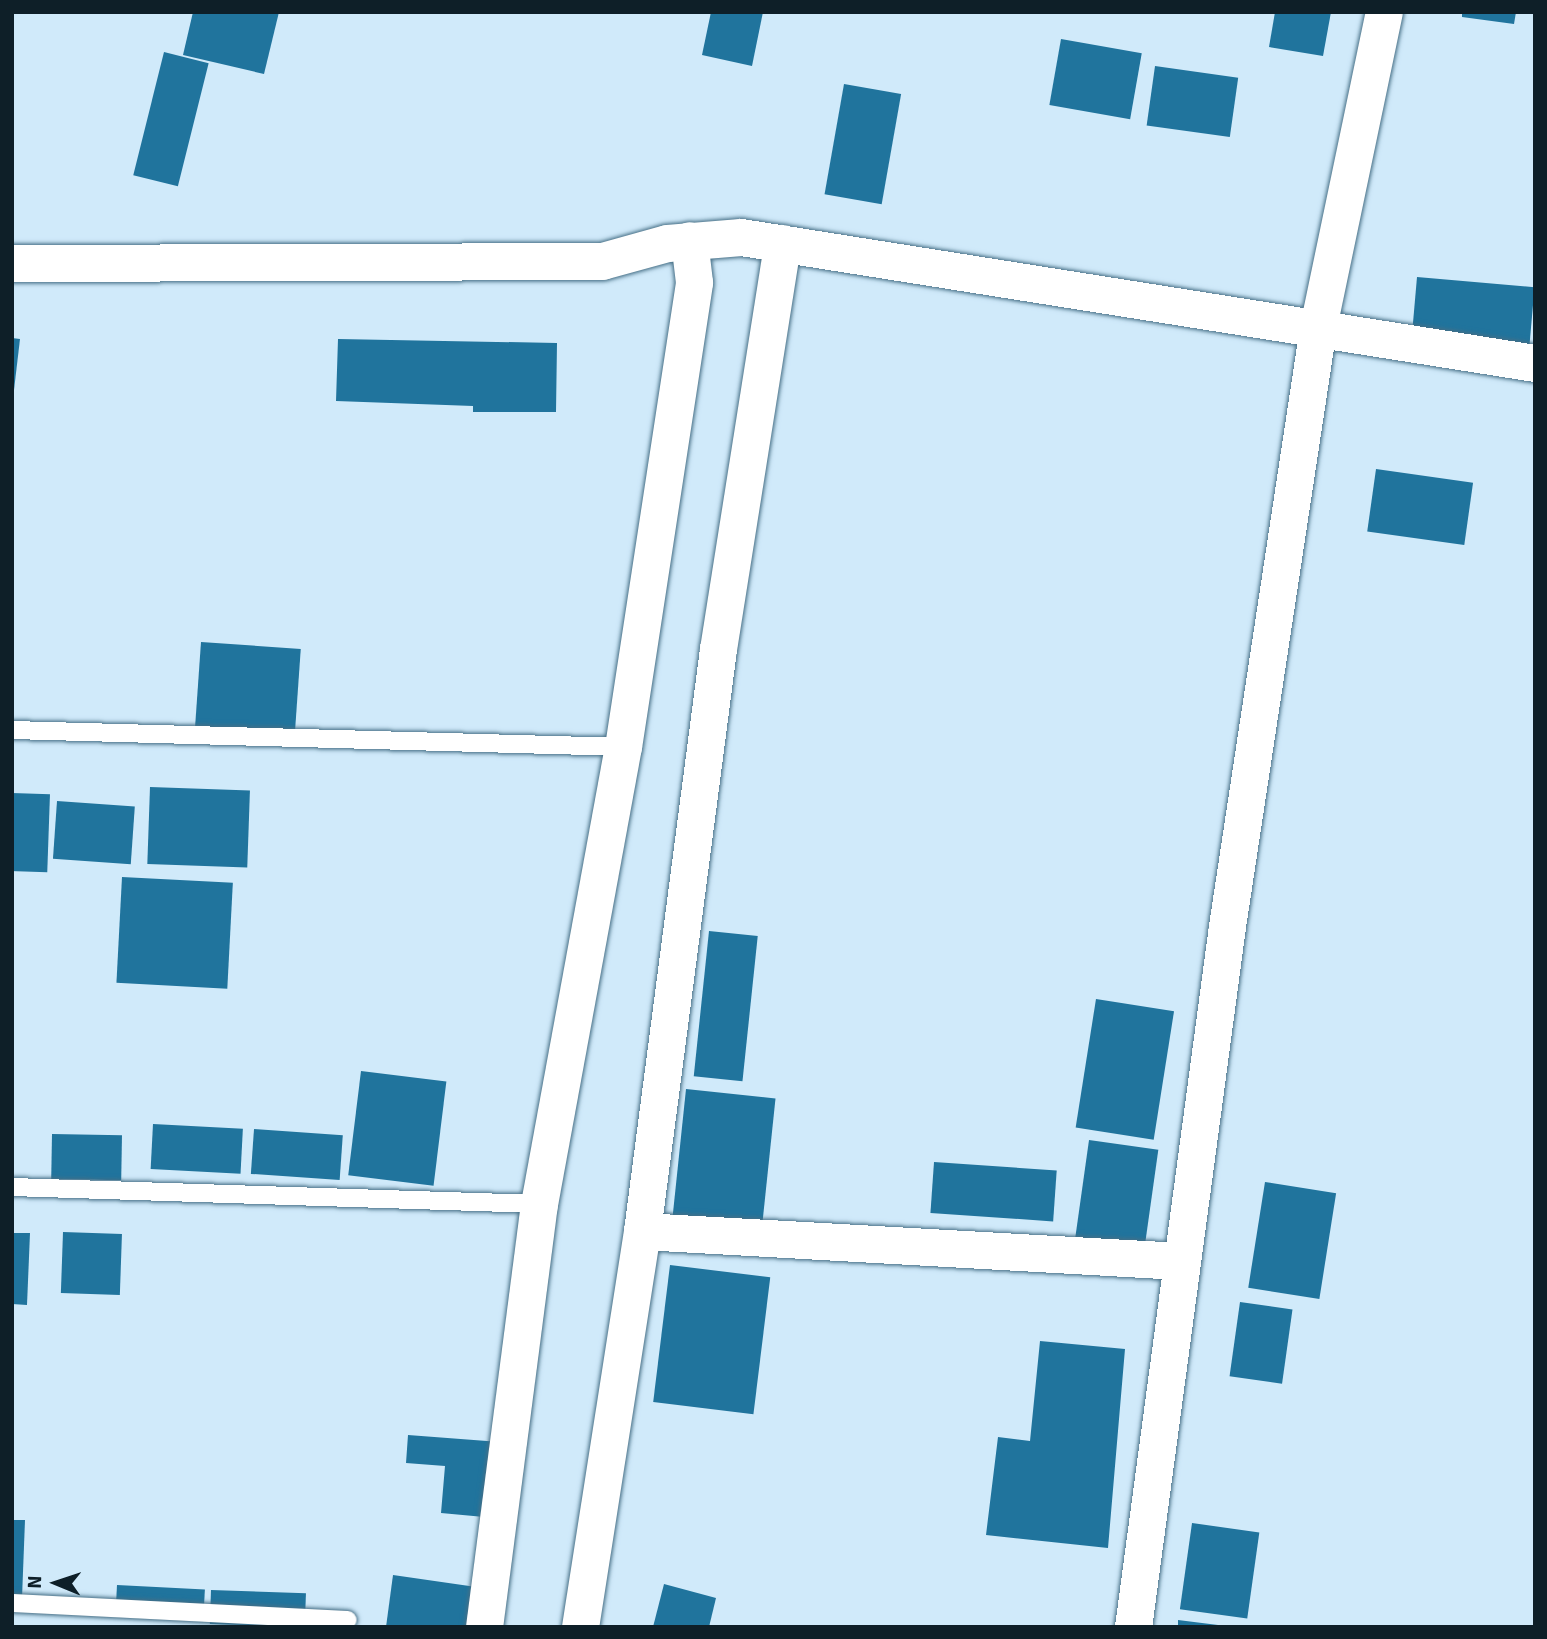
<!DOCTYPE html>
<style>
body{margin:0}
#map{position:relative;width:1547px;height:1639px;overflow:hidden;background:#d0eafa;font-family:Signika,sans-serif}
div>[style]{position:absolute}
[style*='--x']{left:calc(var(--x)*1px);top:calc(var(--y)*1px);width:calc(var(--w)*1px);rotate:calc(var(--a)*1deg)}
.building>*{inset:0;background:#20749d;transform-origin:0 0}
.roads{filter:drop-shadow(0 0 2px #466f86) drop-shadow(0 0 2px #466f86)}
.service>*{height:18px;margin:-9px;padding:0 9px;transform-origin:9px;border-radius:9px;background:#fff}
.minor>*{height:37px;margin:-18.5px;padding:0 18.5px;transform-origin:18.5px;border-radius:18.5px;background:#fff}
span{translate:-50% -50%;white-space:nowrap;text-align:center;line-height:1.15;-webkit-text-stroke:5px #d0eafa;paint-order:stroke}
.frame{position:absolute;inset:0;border:14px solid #0e1f28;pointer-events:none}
.north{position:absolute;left:21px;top:1548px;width:70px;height:70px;-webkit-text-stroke:5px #d0eafa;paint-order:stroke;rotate:272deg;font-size:19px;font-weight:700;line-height:28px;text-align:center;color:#0e1f28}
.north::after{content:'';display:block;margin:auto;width:24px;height:32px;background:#0e1f28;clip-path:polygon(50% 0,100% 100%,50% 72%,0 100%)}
</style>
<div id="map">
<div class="building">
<div style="clip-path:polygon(193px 12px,279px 12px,264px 74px,183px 55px)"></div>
<div style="clip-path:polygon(711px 12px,763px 12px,752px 66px,702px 55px)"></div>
<div style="clip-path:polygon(1275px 12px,1331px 12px,1323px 56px,1269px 47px)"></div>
<div style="clip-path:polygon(1462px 12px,1516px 12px,1514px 24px,1462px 17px)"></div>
<div style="left:1061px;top:39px;width:82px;height:67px;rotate:10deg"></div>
<div style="left:164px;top:52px;width:46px;height:127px;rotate:14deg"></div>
<div style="left:1155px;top:66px;width:84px;height:60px;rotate:8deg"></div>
<div style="left:844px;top:84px;width:58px;height:112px;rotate:10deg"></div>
<div style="left:1417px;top:277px;width:118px;height:63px;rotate:5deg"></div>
<div style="clip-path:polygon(12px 338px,20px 339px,14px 390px,12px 390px)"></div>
<div style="clip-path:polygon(338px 339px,557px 343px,556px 412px,473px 412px,473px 406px,336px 401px)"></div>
<div style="left:1376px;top:469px;width:98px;height:63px;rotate:8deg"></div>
<div style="left:201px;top:642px;width:100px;height:86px;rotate:4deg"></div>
<div style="left:150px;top:787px;width:100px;height:77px;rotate:2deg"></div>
<div style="left:12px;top:793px;width:38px;height:78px;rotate:2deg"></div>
<div style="left:57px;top:801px;width:78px;height:58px;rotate:4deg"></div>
<div style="left:122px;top:877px;width:111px;height:106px;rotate:3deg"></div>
<div style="left:709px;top:931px;width:49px;height:146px;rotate:6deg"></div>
<div style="left:1096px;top:999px;width:79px;height:130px;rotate:9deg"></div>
<div style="left:361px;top:1071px;width:86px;height:105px;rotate:7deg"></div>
<div style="left:686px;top:1089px;width:90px;height:152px;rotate:6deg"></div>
<div style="left:153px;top:1124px;width:90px;height:45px;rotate:3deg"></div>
<div style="left:254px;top:1129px;width:89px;height:45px;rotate:4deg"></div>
<div style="left:52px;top:1134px;width:70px;height:45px;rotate:1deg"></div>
<div style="left:1089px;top:1140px;width:70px;height:114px;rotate:8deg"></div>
<div style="left:934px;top:1162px;width:123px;height:51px;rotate:4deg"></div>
<div style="left:1265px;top:1182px;width:72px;height:107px;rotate:9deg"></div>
<div style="left:63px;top:1232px;width:59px;height:61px;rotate:2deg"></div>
<div style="clip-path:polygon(12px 1233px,30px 1233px,27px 1305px,12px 1304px)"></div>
<div style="left:670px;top:1265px;width:101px;height:138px;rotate:7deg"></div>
<div style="left:1240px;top:1302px;width:53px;height:75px;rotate:8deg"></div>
<div style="clip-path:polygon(1040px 1341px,1125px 1349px,1108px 1548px,986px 1535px,998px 1437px,1030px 1441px)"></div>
<div style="clip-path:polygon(408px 1435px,500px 1442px,495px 1518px,441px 1513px,445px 1466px,406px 1463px)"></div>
<div style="clip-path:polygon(12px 1520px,25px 1520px,22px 1598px,12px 1598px)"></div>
<div style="left:1192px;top:1523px;width:68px;height:87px;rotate:8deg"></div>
<div style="clip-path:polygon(393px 1575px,490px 1589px,484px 1627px,386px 1627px)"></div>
<div style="clip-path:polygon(664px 1584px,716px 1598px,709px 1627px,653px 1627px)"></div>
<div style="left:117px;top:1585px;width:88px;height:32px;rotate:3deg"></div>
<div style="left:211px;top:1590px;width:95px;height:34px;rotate:2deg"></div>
<div style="clip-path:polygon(1178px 1620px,1218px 1625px,1218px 1627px,1178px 1627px)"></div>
</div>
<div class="roads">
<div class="service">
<div style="--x:12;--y:730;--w:611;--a:1.59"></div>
<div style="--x:12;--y:1187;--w:527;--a:1.85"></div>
<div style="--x:12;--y:1603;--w:336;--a:2.9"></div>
</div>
<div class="minor">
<div style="--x:12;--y:263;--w:590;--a:-0.19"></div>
<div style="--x:602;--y:261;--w:67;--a:-15.5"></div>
<div style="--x:667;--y:243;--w:74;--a:-4.6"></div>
<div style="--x:741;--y:237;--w:804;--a:9.02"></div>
<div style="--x:642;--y:1231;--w:540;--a:3.19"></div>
<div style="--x:484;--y:1627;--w:427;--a:-82.6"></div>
<div style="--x:539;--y:1204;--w:465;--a:-79.6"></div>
<div style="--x:623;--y:747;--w:470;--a:-81.3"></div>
<div style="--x:694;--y:282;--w:42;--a:-96.8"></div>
<div style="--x:580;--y:1627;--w:401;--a:-81.1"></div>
<div style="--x:642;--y:1231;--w:587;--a:-82.56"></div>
<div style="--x:718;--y:649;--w:411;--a:-81"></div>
<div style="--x:1133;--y:1627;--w:707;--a:-82.36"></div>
<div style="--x:1227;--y:926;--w:606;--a:-81.36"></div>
<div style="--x:1318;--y:327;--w:322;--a:-78.2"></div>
</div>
</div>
<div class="frame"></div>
<div class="north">N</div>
</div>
